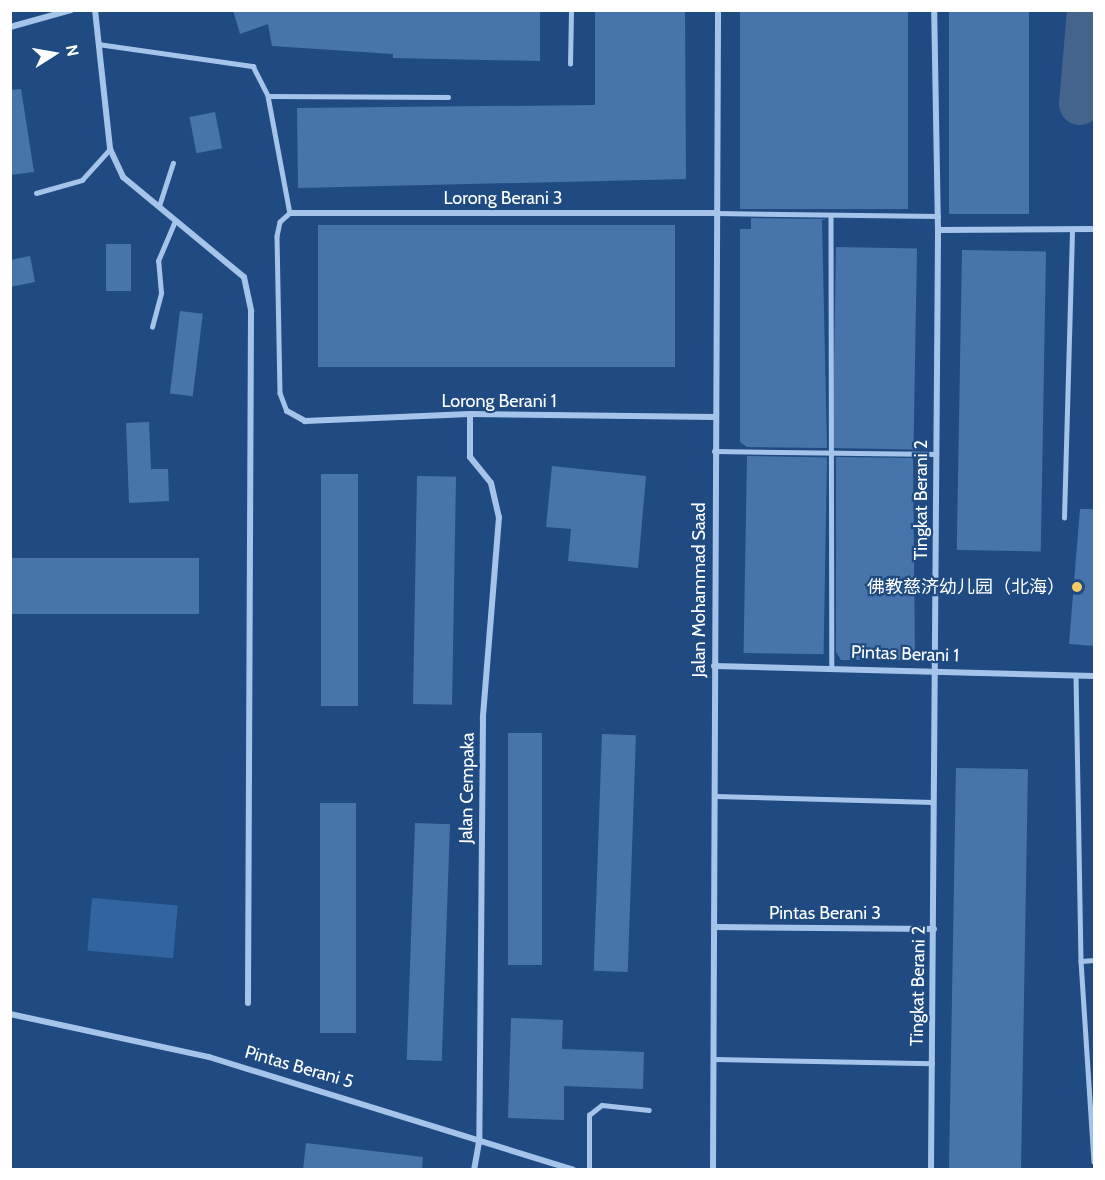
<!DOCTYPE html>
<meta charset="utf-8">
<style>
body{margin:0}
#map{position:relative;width:1105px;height:1180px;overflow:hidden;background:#1f4b82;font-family:Cabin,"Noto Sans SC",sans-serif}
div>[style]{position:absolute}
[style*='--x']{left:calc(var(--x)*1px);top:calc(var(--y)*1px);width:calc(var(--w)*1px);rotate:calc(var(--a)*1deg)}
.green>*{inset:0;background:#3265a0;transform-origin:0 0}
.river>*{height:42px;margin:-21px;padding:0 21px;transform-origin:21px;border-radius:21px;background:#44648c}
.building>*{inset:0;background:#4775ab;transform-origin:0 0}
.service>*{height:4.5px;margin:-2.25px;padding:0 2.25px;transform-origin:2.25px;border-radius:2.25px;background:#a5c4e9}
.minor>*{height:6px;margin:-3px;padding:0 3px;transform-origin:3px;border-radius:3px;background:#a5c4e9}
.dots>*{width:16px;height:16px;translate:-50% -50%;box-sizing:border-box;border:3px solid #1f4b82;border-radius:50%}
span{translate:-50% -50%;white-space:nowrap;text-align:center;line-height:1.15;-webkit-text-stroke:4.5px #1f4b82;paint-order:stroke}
.street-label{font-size:18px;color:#fff}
.poi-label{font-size:18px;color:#fff}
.right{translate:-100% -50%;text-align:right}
.frame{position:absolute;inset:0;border:12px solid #fff;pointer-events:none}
.north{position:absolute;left:24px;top:24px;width:60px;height:60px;-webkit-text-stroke:4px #1f4b82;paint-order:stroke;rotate:79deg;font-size:16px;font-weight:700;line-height:24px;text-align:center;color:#fff}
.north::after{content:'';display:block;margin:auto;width:21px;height:27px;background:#fff;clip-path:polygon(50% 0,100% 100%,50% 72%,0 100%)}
</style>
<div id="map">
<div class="green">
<div style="left:92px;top:898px;width:86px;height:53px;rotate:5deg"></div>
</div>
<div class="river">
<div style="--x:1080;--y:104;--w:94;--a:-85.1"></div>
</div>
<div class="building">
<div style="clip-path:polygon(233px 10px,540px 10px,540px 61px,393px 58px,393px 54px,272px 46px,268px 24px,240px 34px)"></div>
<div style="clip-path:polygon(595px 10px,685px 10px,686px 179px,298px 188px,297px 108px,595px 105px)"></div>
<div style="left:740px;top:10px;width:168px;height:199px"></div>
<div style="left:949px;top:10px;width:80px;height:204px"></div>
<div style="clip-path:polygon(21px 89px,34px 172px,10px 175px,10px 90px)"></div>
<div style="left:215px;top:112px;width:37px;height:26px;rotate:79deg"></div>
<div style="clip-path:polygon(751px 218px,826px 219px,822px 220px,827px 448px,747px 447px,740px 442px,740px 229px,751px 229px)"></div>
<div style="left:675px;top:225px;width:142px;height:357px;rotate:90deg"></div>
<div style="left:106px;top:244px;width:25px;height:47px"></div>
<div style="left:836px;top:247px;width:81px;height:201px;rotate:1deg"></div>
<div style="left:962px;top:250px;width:84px;height:300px;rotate:1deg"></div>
<div style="clip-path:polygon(30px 256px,35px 282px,10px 287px,10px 260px)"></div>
<div style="left:180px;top:311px;width:23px;height:83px;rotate:7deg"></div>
<div style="clip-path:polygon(149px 422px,151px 469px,168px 469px,169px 501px,129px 503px,126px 423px)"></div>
<div style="left:747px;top:456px;width:80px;height:197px;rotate:1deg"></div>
<div style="clip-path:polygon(836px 457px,913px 458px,915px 660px,841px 660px,836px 652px)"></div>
<div style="clip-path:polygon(552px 466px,646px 476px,638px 568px,568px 561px,571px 529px,546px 527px)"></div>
<div style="left:321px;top:474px;width:37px;height:232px"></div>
<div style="left:417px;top:476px;width:39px;height:228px;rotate:1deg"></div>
<div style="clip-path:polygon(1080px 509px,1095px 509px,1095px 646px,1069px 644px)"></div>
<div style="left:10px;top:558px;width:189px;height:56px"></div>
<div style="left:508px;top:733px;width:34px;height:232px"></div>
<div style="left:602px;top:734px;width:34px;height:237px;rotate:2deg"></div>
<div style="left:956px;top:768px;width:72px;height:402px;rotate:1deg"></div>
<div style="left:320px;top:803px;width:36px;height:230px"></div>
<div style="left:415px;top:823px;width:35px;height:237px;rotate:2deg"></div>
<div style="clip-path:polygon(511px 1018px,563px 1020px,562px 1049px,644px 1052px,643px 1089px,564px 1086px,564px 1120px,508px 1118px)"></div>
<div style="clip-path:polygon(306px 1143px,423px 1157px,422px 1170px,303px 1170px)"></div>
</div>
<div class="service">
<div style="--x:98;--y:44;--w:157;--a:8.1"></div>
<div style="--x:253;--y:66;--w:34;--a:63"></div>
<div style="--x:268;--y:96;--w:119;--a:79.4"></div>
<div style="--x:290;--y:213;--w:13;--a:138"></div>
<div style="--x:280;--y:222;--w:14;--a:102"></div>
<div style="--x:277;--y:236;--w:157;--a:88.9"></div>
<div style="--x:280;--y:393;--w:19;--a:69"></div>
<div style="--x:570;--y:64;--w:54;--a:-88.9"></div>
<div style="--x:268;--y:96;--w:180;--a:0.3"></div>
<div style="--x:36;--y:193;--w:48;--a:-15.8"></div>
<div style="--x:82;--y:180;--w:42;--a:-47.9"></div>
<div style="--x:159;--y:206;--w:45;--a:-72"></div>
<div style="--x:716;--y:213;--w:222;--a:0.8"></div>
<div style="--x:831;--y:216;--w:451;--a:89.9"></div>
<div style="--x:152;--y:327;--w:35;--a:-75"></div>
<div style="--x:161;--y:293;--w:32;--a:-95"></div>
<div style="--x:158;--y:261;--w:43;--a:-67"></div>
<div style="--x:714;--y:451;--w:222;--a:0.8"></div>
<div style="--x:1064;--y:518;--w:287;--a:-88.4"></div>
<div style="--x:1076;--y:675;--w:286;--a:89"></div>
<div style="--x:1081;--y:961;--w:201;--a:86.3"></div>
<div style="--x:715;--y:796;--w:218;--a:1.6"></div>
<div style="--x:1081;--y:961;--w:13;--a:-4"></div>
<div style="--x:715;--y:1059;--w:217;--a:1.1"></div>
<div style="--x:589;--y:1170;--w:55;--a:-90"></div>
<div style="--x:589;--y:1115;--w:16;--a:-38"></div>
<div style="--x:602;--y:1105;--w:47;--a:6.1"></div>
</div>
<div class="minor">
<div style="--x:95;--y:10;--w:140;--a:83.8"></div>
<div style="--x:110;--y:149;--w:31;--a:65"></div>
<div style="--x:123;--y:177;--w:157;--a:39.6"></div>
<div style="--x:244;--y:277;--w:35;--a:78"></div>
<div style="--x:251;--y:311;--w:692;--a:90.25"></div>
<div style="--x:10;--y:27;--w:63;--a:-15.6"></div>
<div style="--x:290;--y:213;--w:426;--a:0"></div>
<div style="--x:938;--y:230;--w:156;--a:-0.4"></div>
<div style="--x:287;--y:411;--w:21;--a:29"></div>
<div style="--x:305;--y:421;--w:165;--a:-2.4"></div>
<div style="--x:470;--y:414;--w:244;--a:0.7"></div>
<div style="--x:470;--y:414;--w:43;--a:90"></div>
<div style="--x:470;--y:457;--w:33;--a:51"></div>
<div style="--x:491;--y:483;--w:35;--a:77"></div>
<div style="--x:499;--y:517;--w:202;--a:94.6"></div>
<div style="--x:483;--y:718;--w:424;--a:90.5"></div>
<div style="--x:479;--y:1142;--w:28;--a:100"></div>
<div style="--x:714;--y:666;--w:380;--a:1.5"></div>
<div style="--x:715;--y:927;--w:219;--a:0.5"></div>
<div style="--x:10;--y:1014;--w:204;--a:12.2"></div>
<div style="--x:209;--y:1057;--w:381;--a:17.2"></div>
<div style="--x:713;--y:1170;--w:1160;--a:-89.75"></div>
<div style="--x:931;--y:1170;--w:940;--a:-89.57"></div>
<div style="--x:938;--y:230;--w:220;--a:-91"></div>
</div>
<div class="dots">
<div style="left:1077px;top:587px;background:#f7cb64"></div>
</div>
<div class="street-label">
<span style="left:503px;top:198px">Lorong Berani 3</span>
<span style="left:499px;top:401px">Lorong Berani 1</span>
<span style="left:921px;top:500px;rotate:-90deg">Tingkat Berani 2</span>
<span style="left:699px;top:590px;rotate:-90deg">Jalan Mohammad Saad</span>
<span style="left:905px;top:654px;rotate:2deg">Pintas Berani 1</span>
<span style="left:467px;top:788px;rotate:-89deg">Jalan Cempaka</span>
<span style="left:825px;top:913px">Pintas Berani 3</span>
<span style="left:918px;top:986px;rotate:-89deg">Tingkat Berani 2</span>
<span style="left:299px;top:1067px;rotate:16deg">Pintas Berani 5</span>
</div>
<div class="poi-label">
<span class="right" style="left:1065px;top:587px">佛教慈济幼儿园（北海）</span>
</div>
<div class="frame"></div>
<div class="north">N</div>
</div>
